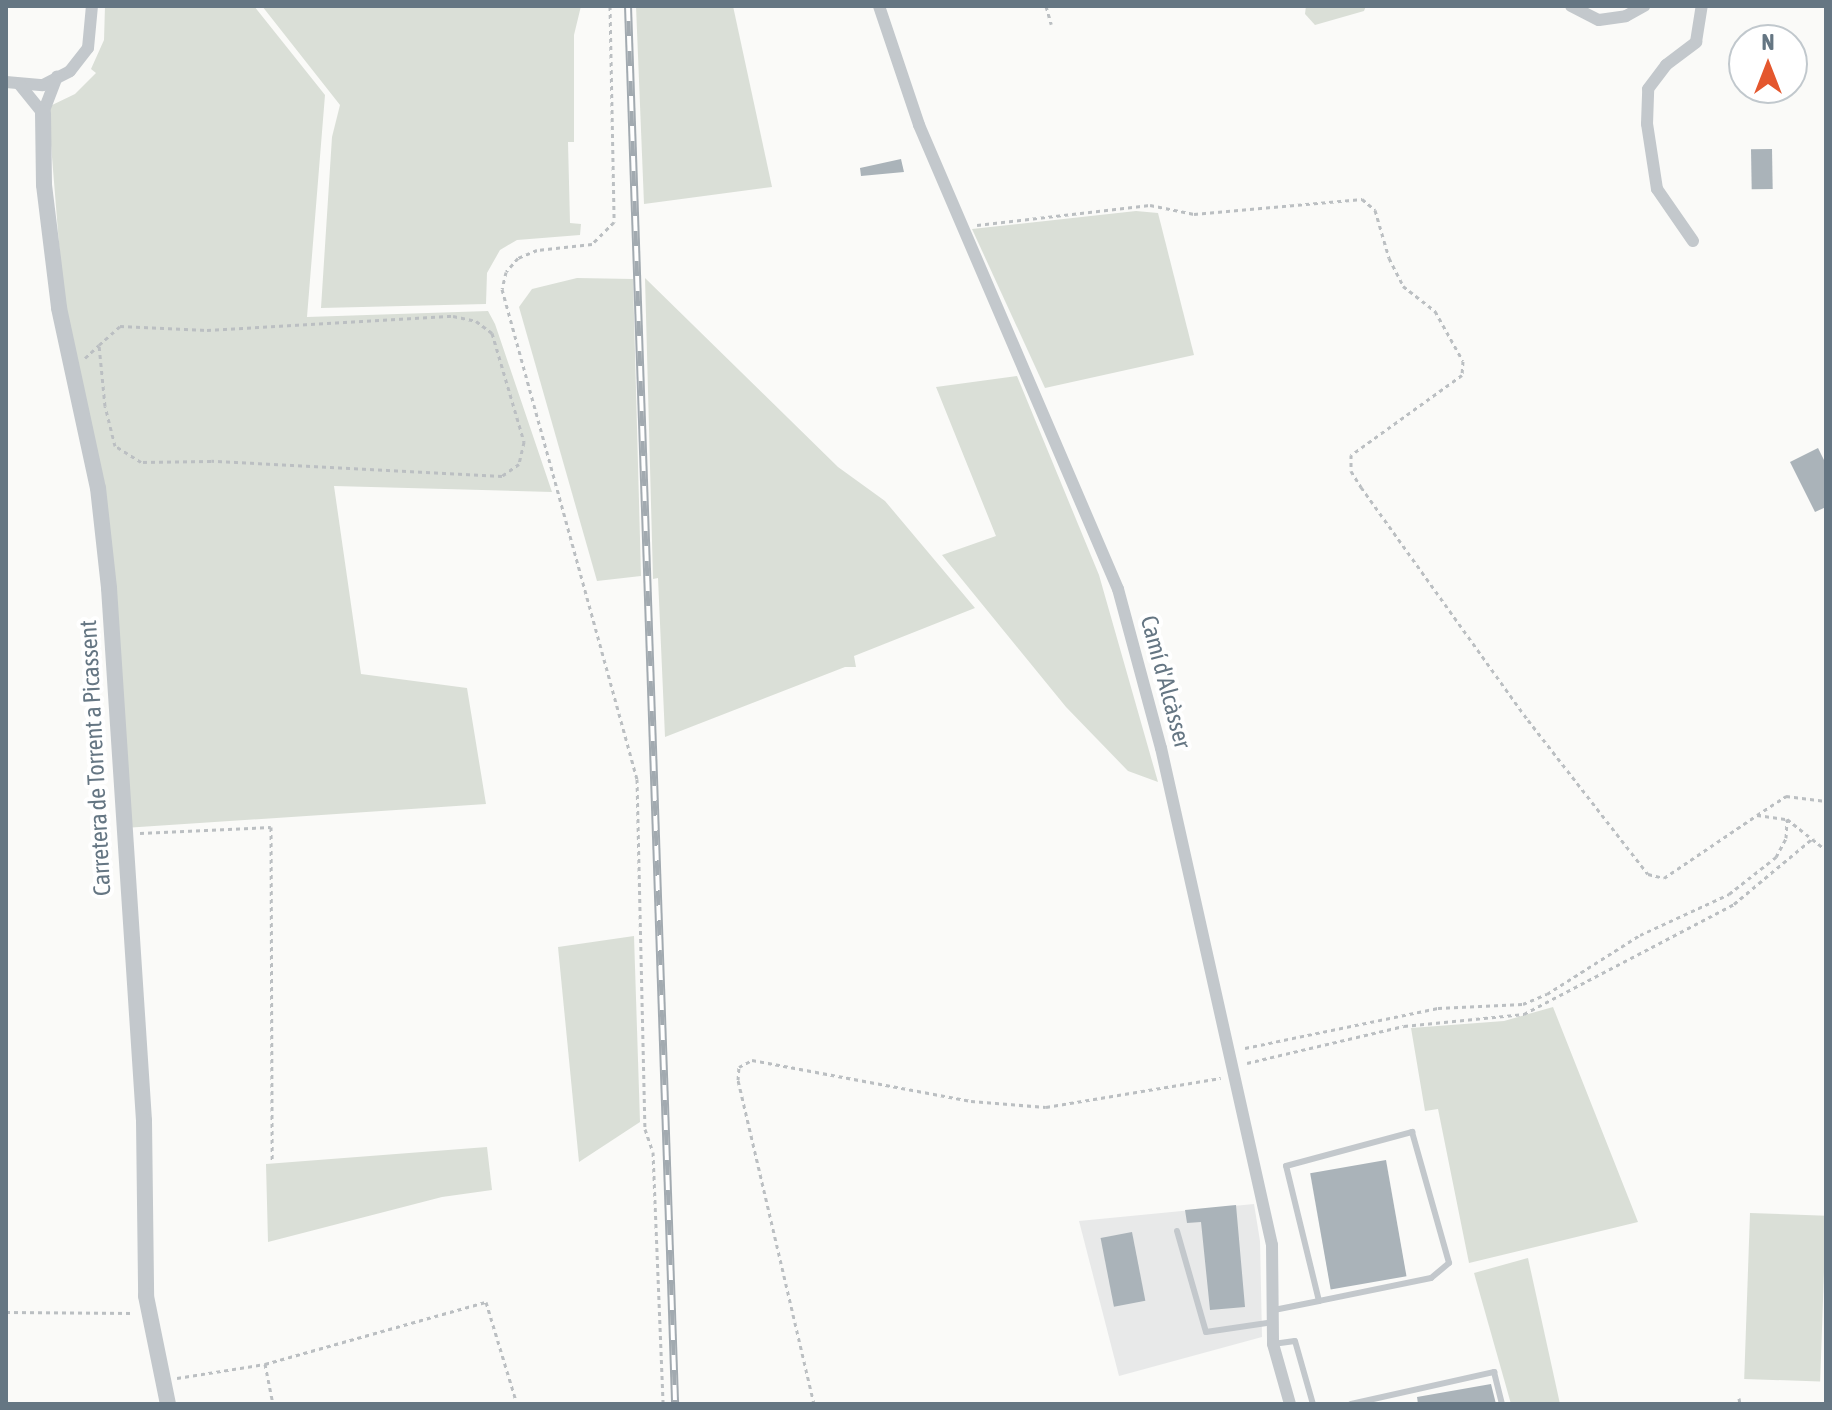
<!DOCTYPE html>
<meta charset="utf-8">
<style>
body{margin:0}
#map{position:relative;width:1832px;height:1410px;overflow:hidden;background:#fafaf8;font-family:"Asap Condensed",sans-serif}
div>[style]{position:absolute}
[style*='--x']{left:calc(var(--x)*1px);top:calc(var(--y)*1px);width:calc(var(--w)*1px);rotate:calc(var(--a)*1deg)}
.built>*{inset:0;background:#e8e9e9}
.green>*{inset:0;background:#dadfd7;transform-origin:0 0}
.building>*{inset:0;background:#aab3b9;transform-origin:0 0}
.path>*{height:3px;margin-top:-1.5px;transform-origin:0;background:repeating-linear-gradient(90deg,#bbbfc2 0 4px,transparent 0 8px)}
.service>*{height:6px;margin:-3px;padding:0 3px;transform-origin:3px;border-radius:3px;background:#c3c8cc}
.minor>*{height:12px;margin:-6px;padding:0 6px;transform-origin:6px;border-radius:6px;background:#c3c8cc}
.tertiary>*{height:16px;margin:-8px;padding:0 8px;transform-origin:8px;border-radius:8px;background:#c3c8cc}
.rail>*{height:8px;margin-top:-4px;transform-origin:0;background:repeating-linear-gradient(90deg,#fff 0 15px,#a2aab0 0 30px);box-sizing:border-box;border-block:2px solid #a2aab0}
span{translate:-50% -50%;white-space:nowrap;text-align:center;line-height:1.15;-webkit-text-stroke:8px #fff;paint-order:stroke}
.street-label{font-size:24px;color:#657683}
.frame{position:absolute;inset:0;border:8px solid #657683;pointer-events:none}
.north{position:absolute;left:1728px;top:24px;width:80px;height:80px;box-sizing:border-box;background:#fff;border:2px solid #c1c8cd;border-radius:50%;rotate:0deg;font-size:22px;font-weight:700;line-height:32px;text-align:center;color:#657683}
.north::after{content:'';display:block;margin:auto;width:28px;height:36px;background:#e4572e;clip-path:polygon(50% 0,100% 100%,50% 72%,0 100%)}
</style>
<div id="map">
<div class="built">
<div style="clip-path:polygon(1254px 1204px,1260px 1241px,1262px 1337px,1119px 1376px,1079px 1221px)"></div>
</div>
<div class="green">
<div style="clip-path:polygon(105px 6px,254px 6px,325px 95px,307px 317px,488px 311px,495px 324px,552px 492px,334px 486px,361px 674px,467px 688px,486px 804px,124px 828px,120px 659px,63px 294px,48px 107px,75px 94px,96px 73px,91px 69px,104px 40px)"></div>
<div style="clip-path:polygon(262px 6px,581px 6px,574px 35px,574px 142px,568px 142px,570px 223px,581px 224px,580px 235px,517px 240px,500px 250px,487px 273px,486px 304px,321px 308px,332px 137px,340px 105px)"></div>
<div style="clip-path:polygon(636px 6px,733px 6px,772px 187px,644px 204px)"></div>
<div style="clip-path:polygon(1306px 6px,1366px 6px,1364px 11px,1315px 25px,1305px 14px)"></div>
<div style="clip-path:polygon(1136px 211px,1158px 213px,1194px 355px,1045px 388px,972px 229px)"></div>
<div style="clip-path:polygon(577px 278px,633px 279px,641px 576px,597px 581px,519px 307px,532px 289px)"></div>
<div style="clip-path:polygon(645px 278px,838px 467px,885px 501px,975px 608px,854px 656px,856px 667px,845px 667px,665px 737px,658px 578px,653px 579px)"></div>
<div style="clip-path:polygon(1017px 376px,1099px 575px,1158px 782px,1128px 771px,1066px 707px,942px 555px,996px 536px,936px 387px)"></div>
<div style="clip-path:polygon(634px 936px,640px 1122px,579px 1162px,558px 947px)"></div>
<div style="clip-path:polygon(1553px 1007px,1638px 1222px,1469px 1263px,1438px 1109px,1425px 1111px,1411px 1028px,1504px 1021px)"></div>
<div style="clip-path:polygon(487px 1147px,492px 1190px,442px 1197px,268px 1242px,266px 1164px)"></div>
<div style="left:1750px;top:1213px;width:76px;height:166px;rotate:2deg"></div>
<div style="clip-path:polygon(1528px 1258px,1560px 1404px,1511px 1404px,1474px 1273px)"></div>
</div>
<div class="building">
<div style="left:1772px;top:149px;width:40px;height:21px;rotate:89deg"></div>
<div style="clip-path:polygon(901px 159px,904px 172px,861px 176px,860px 168px)"></div>
<div style="clip-path:polygon(1818px 448px,1826px 464px,1826px 507px,1815px 512px,1790px 462px)"></div>
<div style="left:1386px;top:1160px;width:118px;height:77px;rotate:80deg"></div>
<div style="clip-path:polygon(1236px 1205px,1245px 1307px,1210px 1310px,1201px 1222px,1187px 1223px,1185px 1210px)"></div>
<div style="left:1132px;top:1232px;width:70px;height:32px;rotate:79deg"></div>
<div style="clip-path:polygon(1491px 1384px,1496px 1404px,1418px 1404px,1417px 1397px)"></div>
</div>
<div class="path">
<div style="--x:610;--y:6;--w:216;--a:88.9"></div>
<div style="--x:614;--y:222;--w:31;--a:135"></div>
<div style="--x:592;--y:244;--w:55;--a:173.8"></div>
<div style="--x:537;--y:250;--w:21;--a:157"></div>
<div style="--x:518;--y:258;--w:18;--a:131"></div>
<div style="--x:506;--y:272;--w:17;--a:103"></div>
<div style="--x:502;--y:289;--w:508;--a:74.6"></div>
<div style="--x:637;--y:779;--w:350;--a:88.7"></div>
<div style="--x:645;--y:1129;--w:24;--a:71"></div>
<div style="--x:653;--y:1152;--w:252;--a:87.7"></div>
<div style="--x:1046;--y:6;--w:19;--a:74"></div>
<div style="--x:977;--y:225;--w:174;--a:-6.6"></div>
<div style="--x:1150;--y:205;--w:45;--a:11.6"></div>
<div style="--x:1194;--y:214;--w:169;--a:-5.1"></div>
<div style="--x:1362;--y:199;--w:17;--a:40"></div>
<div style="--x:1375;--y:210;--w:50;--a:73.7"></div>
<div style="--x:1389;--y:258;--w:31;--a:63"></div>
<div style="--x:1403;--y:286;--w:41;--a:38"></div>
<div style="--x:1435;--y:311;--w:57;--a:60.8"></div>
<div style="--x:1463;--y:361;--w:14;--a:94"></div>
<div style="--x:1462;--y:375;--w:137;--a:144.2"></div>
<div style="--x:1351;--y:455;--w:16;--a:90"></div>
<div style="--x:1351;--y:471;--w:19;--a:58"></div>
<div style="--x:1361;--y:487;--w:287;--a:54.4"></div>
<div style="--x:1528;--y:720;--w:195;--a:52.1"></div>
<div style="--x:1648;--y:874;--w:16;--a:14"></div>
<div style="--x:1664;--y:878;--w:112;--a:-34.1"></div>
<div style="--x:1757;--y:815;--w:30;--a:8"></div>
<div style="--x:1787;--y:819;--w:50;--a:38.5"></div>
<div style="--x:85;--y:358;--w:19;--a:-43"></div>
<div style="--x:99;--y:345;--w:28;--a:-42"></div>
<div style="--x:120;--y:326;--w:87;--a:2.6"></div>
<div style="--x:207;--y:330;--w:246;--a:-3.3"></div>
<div style="--x:453;--y:316;--w:24;--a:12"></div>
<div style="--x:476;--y:321;--w:20;--a:37"></div>
<div style="--x:492;--y:333;--w:114;--a:73.6"></div>
<div style="--x:524;--y:442;--w:23;--a:103"></div>
<div style="--x:519;--y:464;--w:21;--a:145"></div>
<div style="--x:502;--y:476;--w:291;--a:-177"></div>
<div style="--x:211;--y:461;--w:70;--a:179.2"></div>
<div style="--x:141;--y:462;--w:31;--a:-148"></div>
<div style="--x:115;--y:446;--w:41;--a:-104"></div>
<div style="--x:105;--y:406;--w:61;--a:-95.6"></div>
<div style="--x:1757;--y:815;--w:35;--a:-33"></div>
<div style="--x:1786;--y:796;--w:40;--a:7.1"></div>
<div style="--x:140;--y:833;--w:131;--a:-2.6"></div>
<div style="--x:271;--y:827;--w:334;--a:89.8"></div>
<div style="--x:1245;--y:1048;--w:197;--a:-11.7"></div>
<div style="--x:1438;--y:1008;--w:85;--a:-2.7"></div>
<div style="--x:1523;--y:1004;--w:26;--a:-23"></div>
<div style="--x:1547;--y:994;--w:110;--a:-32.4"></div>
<div style="--x:1640;--y:935;--w:98;--a:-24.7"></div>
<div style="--x:1729;--y:894;--w:60;--a:-38.2"></div>
<div style="--x:1776;--y:857;--w:21;--a:-62"></div>
<div style="--x:1786;--y:838;--w:19;--a:-87"></div>
<div style="--x:1247;--y:1063;--w:161;--a:-13.3"></div>
<div style="--x:1404;--y:1026;--w:121;--a:-5.7"></div>
<div style="--x:1524;--y:1014;--w:237;--a:-27.6"></div>
<div style="--x:1734;--y:904;--w:104;--a:-39.9"></div>
<div style="--x:6;--y:1312;--w:128;--a:0.4"></div>
<div style="--x:265;--y:1364;--w:41;--a:78.7"></div>
<div style="--x:177;--y:1378;--w:89;--a:-9"></div>
<div style="--x:265;--y:1364;--w:230;--a:-15.7"></div>
<div style="--x:486;--y:1302;--w:107;--a:73.1"></div>
<div style="--x:1739;--y:1398;--w:6;--a:81"></div>
<div style="--x:814;--y:1404;--w:333;--a:-103.2"></div>
<div style="--x:738;--y:1080;--w:13;--a:-86"></div>
<div style="--x:739;--y:1067;--w:15;--a:-28"></div>
<div style="--x:752;--y:1060;--w:223;--a:10.6"></div>
<div style="--x:971;--y:1101;--w:75;--a:4.6"></div>
<div style="--x:1046;--y:1107;--w:177;--a:-9.4"></div>
</div>
<div class="service">
<div style="--x:1177;--y:1231;--w:105;--a:74"></div>
<div style="--x:1206;--y:1332;--w:69;--a:-8.4"></div>
<div style="--x:1274;--y:1310;--w:46;--a:-11.3"></div>
<div style="--x:1319;--y:1301;--w:139;--a:-103.7"></div>
<div style="--x:1286;--y:1166;--w:131;--a:-15.1"></div>
<div style="--x:1412;--y:1132;--w:136;--a:74.2"></div>
<div style="--x:1449;--y:1263;--w:23;--a:140"></div>
<div style="--x:1431;--y:1278;--w:114;--a:168.4"></div>
<div style="--x:1273;--y:1344;--w:22;--a:-8"></div>
<div style="--x:1295;--y:1341;--w:66;--a:74.1"></div>
<div style="--x:1351;--y:1404;--w:147;--a:-12.6"></div>
<div style="--x:1494;--y:1372;--w:33;--a:76"></div>
</div>
<div class="minor">
<div style="--x:879;--y:6;--w:126;--a:71.4"></div>
<div style="--x:919;--y:125;--w:505;--a:66.79"></div>
<div style="--x:1118;--y:589;--w:165;--a:74.9"></div>
<div style="--x:1161;--y:748;--w:509;--a:77.41"></div>
<div style="--x:1272;--y:1245;--w:99;--a:89.4"></div>
<div style="--x:1273;--y:1344;--w:62;--a:74.2"></div>
<div style="--x:1571;--y:6;--w:31;--a:27"></div>
<div style="--x:1599;--y:20;--w:27;--a:-8"></div>
<div style="--x:1626;--y:16;--w:21;--a:-29"></div>
<div style="--x:6;--y:82;--w:37;--a:5"></div>
<div style="--x:43;--y:85;--w:30;--a:-27"></div>
<div style="--x:70;--y:71;--w:29;--a:-52"></div>
<div style="--x:88;--y:48;--w:42;--a:-84.6"></div>
<div style="--x:20;--y:85;--w:36;--a:51"></div>
<div style="--x:43;--y:113;--w:39;--a:-69"></div>
<div style="--x:1693;--y:241;--w:63;--a:-124.7"></div>
<div style="--x:1657;--y:189;--w:66;--a:-98.7"></div>
<div style="--x:1647;--y:124;--w:35;--a:-88"></div>
<div style="--x:1648;--y:89;--w:30;--a:-53"></div>
<div style="--x:1666;--y:65;--w:38;--a:-37"></div>
<div style="--x:1696;--y:42;--w:36;--a:-81"></div>
</div>
<div class="tertiary">
<div style="--x:43;--y:113;--w:72;--a:89.2"></div>
<div style="--x:44;--y:185;--w:124;--a:83"></div>
<div style="--x:59;--y:308;--w:184;--a:77.8"></div>
<div style="--x:98;--y:488;--w:101;--a:83.7"></div>
<div style="--x:109;--y:588;--w:534;--a:86.24"></div>
<div style="--x:144;--y:1121;--w:175;--a:89.3"></div>
<div style="--x:146;--y:1296;--w:110;--a:78.5"></div>
</div>
<div class="rail">
<div style="--x:628;--y:6;--w:1399;--a:88.07"></div>
</div>
<div class="street-label">
<span style="left:1166px;top:682px;rotate:75deg">Camí d'Alcàsser</span>
<span style="left:95px;top:758px;rotate:-93deg">Carretera de Torrent a Picassent</span>
</div>
<div class="frame"></div>
<div class="north">N</div>
</div>
